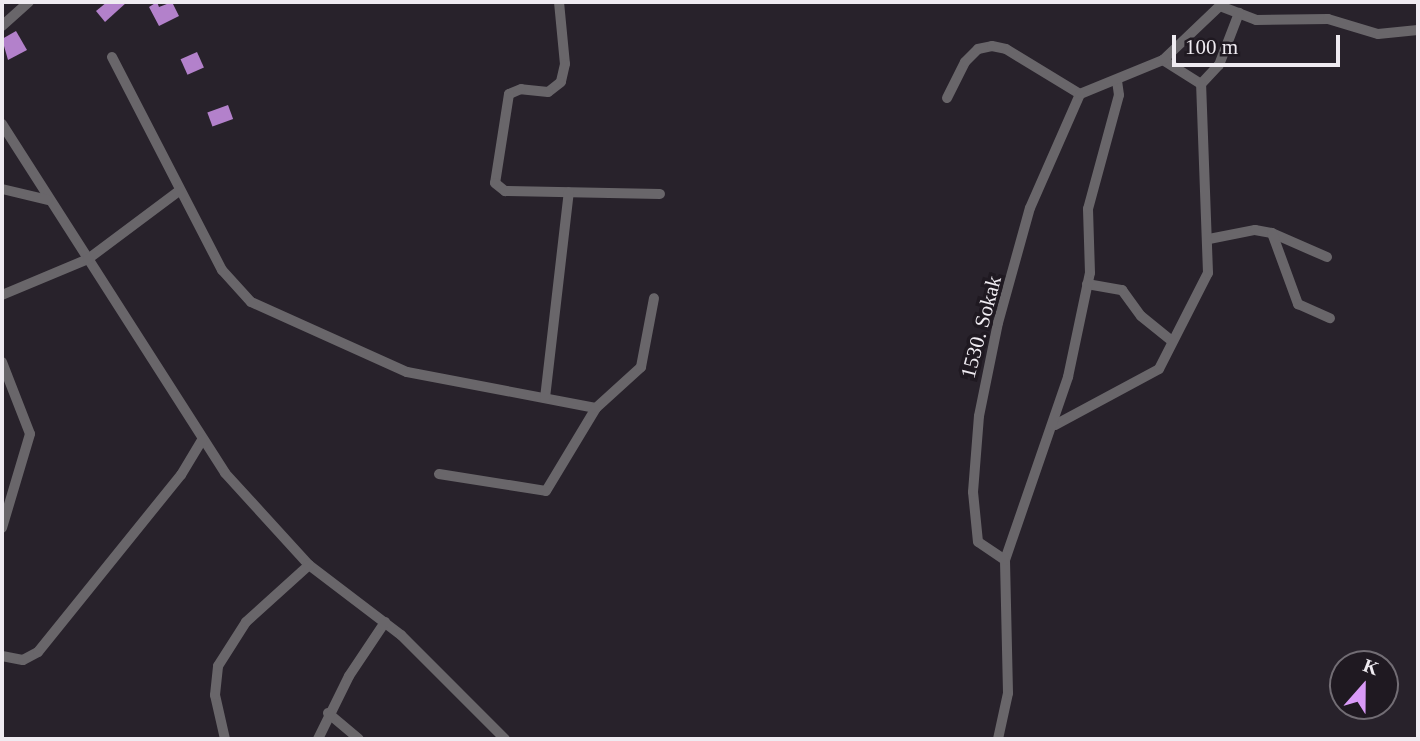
<!DOCTYPE html>
<style>
body{margin:0}
#map{position:relative;width:1420px;height:741px;overflow:hidden;background:#28222b;font-family:"Times New Roman",serif}
div>[style]{position:absolute}
[style*='--x']{left:calc(var(--x)*1px);top:calc(var(--y)*1px);width:calc(var(--w)*1px);rotate:calc(var(--a)*1deg)}
.building>*{inset:0;background:#b381cb;transform-origin:0 0}
.minor>*{height:10px;margin:-5px;padding:0 5px;transform-origin:5px;border-radius:5px;background:#69666a}
span{translate:-50% -50%;white-space:nowrap;text-align:center;line-height:1.15;-webkit-text-stroke:7px #1f1921;paint-order:stroke}
.street-label{font-size:21px;color:#efebf1}
.frame{position:absolute;inset:0;border:4px solid #efebf1;pointer-events:none}
.north{position:absolute;left:1329px;top:650px;width:70px;height:70px;box-sizing:border-box;background:#1f1921;border:2px solid #726d74;border-radius:50%;rotate:21deg;font-size:19px;font-weight:700;line-height:28px;text-align:center;color:#efebf1}
.north::after{content:'';display:block;margin:auto;width:24px;height:32px;background:#d99af7;clip-path:polygon(50% 0,100% 100%,50% 72%,0 100%)}
.scale{position:absolute;left:1172px;top:35px;width:168px;height:32px;box-sizing:border-box;border:4px solid #efebf1;border-top:0;padding-left:9px;font-size:21px;line-height:24px;white-space:nowrap;color:#efebf1;-webkit-text-stroke:5px #1f1921;paint-order:stroke}
</style>
<div id="map">
<div class="building">
<div style="clip-path:polygon(107px 2px,127px 2px,105px 22px,96px 11px)"></div>
<div style="clip-path:polygon(157px 2px,159px 7px,172px 2px,179px 16px,159px 26px,149px 7px)"></div>
<div style="clip-path:polygon(16px 31px,27px 50px,8px 60px,2px 39px)"></div>
<div style="left:197px;top:52px;width:17px;height:18px;rotate:66deg"></div>
<div style="left:228px;top:105px;width:15px;height:22px;rotate:70deg"></div>
</div>
<div class="minor">
<div style="--x:559;--y:2;--w:62;--a:84.5"></div>
<div style="--x:565;--y:64;--w:18;--a:103"></div>
<div style="--x:561;--y:82;--w:16;--a:142"></div>
<div style="--x:548;--y:92;--w:27;--a:-174"></div>
<div style="--x:521;--y:89;--w:13;--a:157"></div>
<div style="--x:509;--y:94;--w:90;--a:98.9"></div>
<div style="--x:495;--y:183;--w:13;--a:39"></div>
<div style="--x:505;--y:191;--w:155;--a:1.1"></div>
<div style="--x:1220;--y:6;--w:39;--a:21"></div>
<div style="--x:1256;--y:20;--w:72;--a:-0.8"></div>
<div style="--x:1328;--y:19;--w:52;--a:16.7"></div>
<div style="--x:1378;--y:34;--w:40;--a:-5.7"></div>
<div style="--x:2;--y:26;--w:36;--a:-42"></div>
<div style="--x:112;--y:57;--w:240;--a:62.7"></div>
<div style="--x:222;--y:270;--w:43;--a:47.8"></div>
<div style="--x:251;--y:302;--w:171;--a:24.2"></div>
<div style="--x:407;--y:372;--w:192;--a:10.8"></div>
<div style="--x:1201;--y:84;--w:26;--a:-47"></div>
<div style="--x:1219;--y:65;--w:56;--a:-69"></div>
<div style="--x:947;--y:98;--w:40;--a:-63.4"></div>
<div style="--x:965;--y:62;--w:18;--a:-45"></div>
<div style="--x:978;--y:49;--w:14;--a:-12"></div>
<div style="--x:992;--y:46;--w:14;--a:12"></div>
<div style="--x:1006;--y:49;--w:87;--a:31.3"></div>
<div style="--x:2;--y:124;--w:414;--a:57.4"></div>
<div style="--x:225;--y:473;--w:125;--a:47.6"></div>
<div style="--x:309;--y:565;--w:116;--a:37.3"></div>
<div style="--x:401;--y:635;--w:147;--a:45"></div>
<div style="--x:2;--y:189;--w:47;--a:13.4"></div>
<div style="--x:1272;--y:233;--w:60;--a:23.6"></div>
<div style="--x:1209;--y:239;--w:47;--a:-11.1"></div>
<div style="--x:1255;--y:230;--w:17;--a:10"></div>
<div style="--x:1272;--y:233;--w:76;--a:69.9"></div>
<div style="--x:1298;--y:304;--w:35;--a:24"></div>
<div style="--x:1087;--y:284;--w:36;--a:10"></div>
<div style="--x:1122;--y:290;--w:32;--a:54"></div>
<div style="--x:1141;--y:316;--w:38;--a:39"></div>
<div style="--x:2;--y:295;--w:93;--a:-22.7"></div>
<div style="--x:88;--y:259;--w:114;--a:-36.8"></div>
<div style="--x:2;--y:362;--w:77;--a:68.7"></div>
<div style="--x:30;--y:434;--w:98;--a:106.6"></div>
<div style="--x:545;--y:398;--w:207;--a:-83.4"></div>
<div style="--x:1055;--y:425;--w:118;--a:-28.3"></div>
<div style="--x:1159;--y:369;--w:108;--a:-63"></div>
<div style="--x:1208;--y:273;--w:189;--a:-92.1"></div>
<div style="--x:1201;--y:84;--w:45;--a:-147.7"></div>
<div style="--x:439;--y:474;--w:108;--a:9"></div>
<div style="--x:546;--y:491;--w:97;--a:-58.9"></div>
<div style="--x:596;--y:408;--w:61;--a:-42.3"></div>
<div style="--x:641;--y:367;--w:70;--a:-79.3"></div>
<div style="--x:1005;--y:560;--w:194;--a:-71"></div>
<div style="--x:1068;--y:377;--w:106;--a:-78.1"></div>
<div style="--x:1090;--y:273;--w:64;--a:-91.8"></div>
<div style="--x:1088;--y:209;--w:118;--a:-74.8"></div>
<div style="--x:1119;--y:95;--w:15;--a:-98"></div>
<div style="--x:2;--y:656;--w:21;--a:11"></div>
<div style="--x:23;--y:660;--w:17;--a:-28"></div>
<div style="--x:38;--y:652;--w:228;--a:-51.1"></div>
<div style="--x:181;--y:475;--w:41;--a:-59"></div>
<div style="--x:328;--y:713;--w:40;--a:40"></div>
<div style="--x:225;--y:739;--w:45;--a:-102.8"></div>
<div style="--x:215;--y:695;--w:29;--a:-84"></div>
<div style="--x:218;--y:666;--w:52;--a:-57.5"></div>
<div style="--x:246;--y:622;--w:85;--a:-42.1"></div>
<div style="--x:318;--y:739;--w:70;--a:-63.8"></div>
<div style="--x:349;--y:676;--w:65;--a:-56.3"></div>
<div style="--x:998;--y:739;--w:47;--a:-77.7"></div>
<div style="--x:1008;--y:693;--w:133;--a:-91.3"></div>
<div style="--x:1005;--y:560;--w:32;--a:-146"></div>
<div style="--x:978;--y:542;--w:50;--a:-95.7"></div>
<div style="--x:973;--y:492;--w:76;--a:-85.5"></div>
<div style="--x:979;--y:416;--w:95;--a:-78.5"></div>
<div style="--x:998;--y:323;--w:119;--a:-74.5"></div>
<div style="--x:1030;--y:208;--w:124;--a:-66.3"></div>
<div style="--x:1080;--y:94;--w:90;--a:-22.3"></div>
<div style="--x:1163;--y:60;--w:84;--a:-43.6"></div>
</div>
<div class="street-label">
<span style="left:981px;top:327px;rotate:-75deg">1530. Sokak</span>
</div>
<div class="frame"></div>
<div class="north">K</div>
<div class="scale">100 m</div>
</div>
